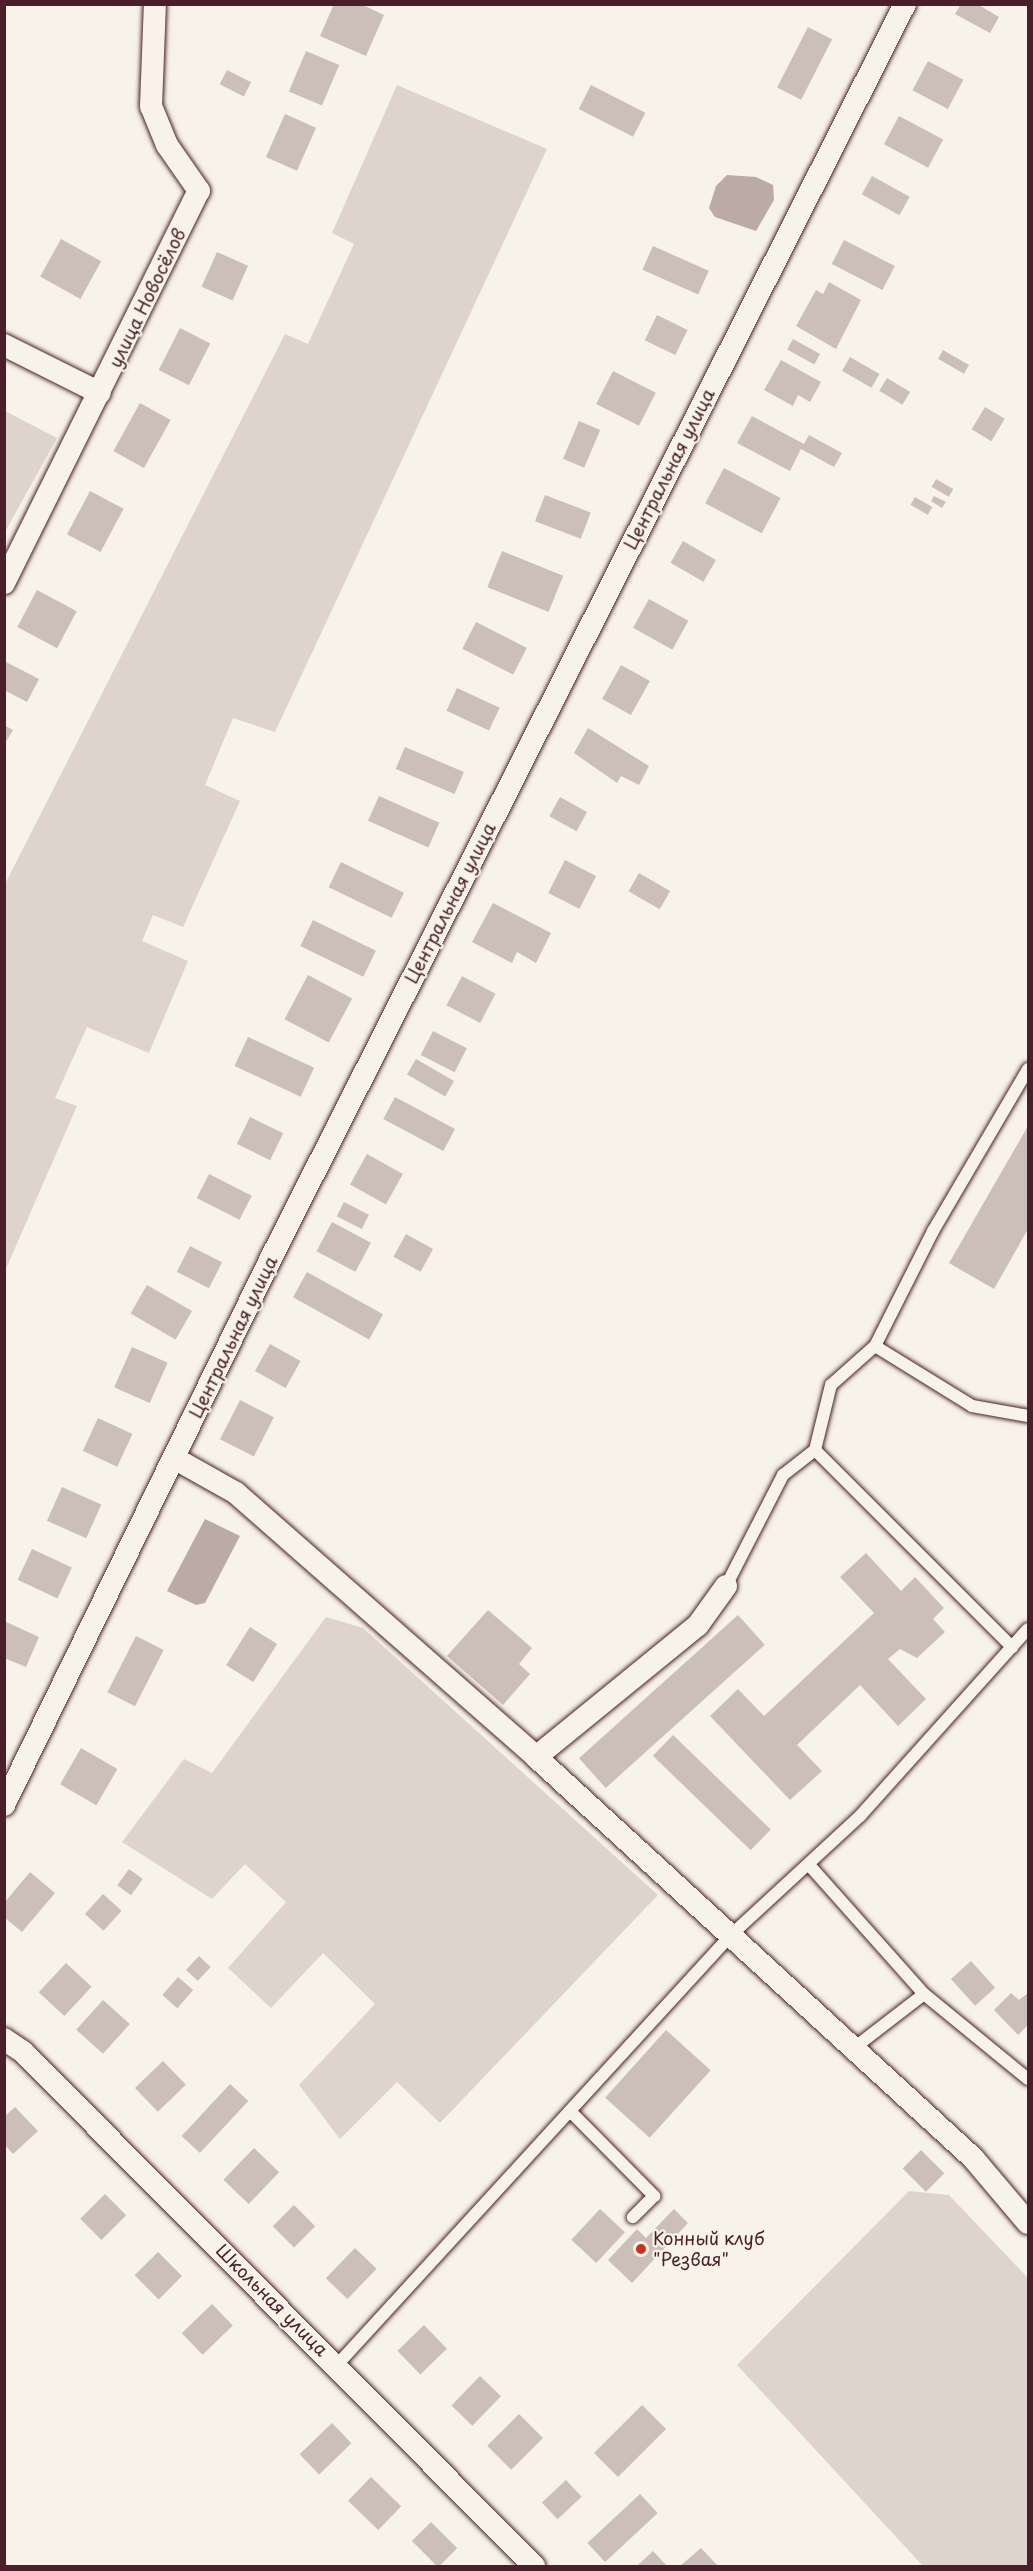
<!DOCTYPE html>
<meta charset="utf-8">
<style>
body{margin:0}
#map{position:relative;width:1033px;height:2571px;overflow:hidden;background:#f7f3e8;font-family:"Playpen Sans",sans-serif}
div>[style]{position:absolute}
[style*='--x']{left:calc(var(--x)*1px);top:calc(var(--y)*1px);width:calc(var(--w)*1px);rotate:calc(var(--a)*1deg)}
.green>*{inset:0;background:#ded4cc}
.water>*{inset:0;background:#bcaaa7}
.building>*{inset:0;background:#ccbfb9;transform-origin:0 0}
.roads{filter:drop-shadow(0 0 2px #4a1f2b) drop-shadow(0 0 2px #4a1f2b)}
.service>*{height:12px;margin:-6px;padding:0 6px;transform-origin:6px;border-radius:6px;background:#f7f3e8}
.minor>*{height:22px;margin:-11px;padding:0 11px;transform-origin:11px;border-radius:11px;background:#f7f3e8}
.dots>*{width:16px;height:16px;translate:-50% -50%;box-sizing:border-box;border:3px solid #f7f3e8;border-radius:50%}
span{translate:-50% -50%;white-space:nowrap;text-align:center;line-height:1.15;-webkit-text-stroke:4.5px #f7f3e8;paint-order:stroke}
.street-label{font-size:18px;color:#4a1f2b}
.poi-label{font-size:18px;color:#4a1f2b}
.left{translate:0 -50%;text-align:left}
.frame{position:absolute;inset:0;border:6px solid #4a1f2b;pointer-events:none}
</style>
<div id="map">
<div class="green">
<div style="clip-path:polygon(397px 85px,547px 149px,275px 732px,233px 718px,205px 785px,240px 801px,183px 927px,153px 915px,142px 941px,188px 961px,149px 1053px,87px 1027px,55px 1098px,77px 1106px,5px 1271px,5px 884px,285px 334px,308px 344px,354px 244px,332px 233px)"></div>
<div style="clip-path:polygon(5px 411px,57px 438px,5px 532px)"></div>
<div style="clip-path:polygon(326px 1617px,363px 1628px,658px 1895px,440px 2123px,397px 2082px,340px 2139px,299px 2085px,375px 2004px,323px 1953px,271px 2008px,228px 1968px,286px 1902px,245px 1864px,212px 1899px,122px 1842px,184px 1759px,212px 1773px)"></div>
<div style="clip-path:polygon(909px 2191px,949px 2195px,1028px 2278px,1028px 2566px,923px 2566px,737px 2365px)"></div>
</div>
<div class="water">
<div style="clip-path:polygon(727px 175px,756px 177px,773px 185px,774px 200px,756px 231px,715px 217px,709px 208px,716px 186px)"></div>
<div style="clip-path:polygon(205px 1519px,240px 1536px,205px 1603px,196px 1605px,167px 1591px)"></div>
</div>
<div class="building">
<div style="clip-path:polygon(334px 4px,361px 4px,384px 15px,366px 56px,320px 36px)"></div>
<div style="clip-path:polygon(961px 4px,977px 4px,999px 17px,990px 33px,955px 14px)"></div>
<div style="left:808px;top:27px;width:27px;height:68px;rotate:27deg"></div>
<div style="left:306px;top:51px;width:36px;height:44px;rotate:23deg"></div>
<div style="left:928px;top:61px;width:40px;height:33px;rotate:28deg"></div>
<div style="left:227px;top:70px;width:27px;height:16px;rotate:27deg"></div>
<div style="left:591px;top:85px;width:61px;height:27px;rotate:27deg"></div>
<div style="left:285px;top:114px;width:34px;height:47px;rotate:24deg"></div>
<div style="left:899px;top:116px;width:50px;height:32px;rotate:28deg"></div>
<div style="left:872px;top:176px;width:43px;height:21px;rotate:29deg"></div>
<div style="left:61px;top:239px;width:46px;height:43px;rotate:29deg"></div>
<div style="left:844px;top:240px;width:57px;height:27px;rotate:27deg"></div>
<div style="left:653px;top:246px;width:61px;height:26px;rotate:24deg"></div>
<div style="left:217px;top:252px;width:34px;height:38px;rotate:24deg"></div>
<div style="clip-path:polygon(829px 282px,861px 300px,836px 349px,796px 326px,816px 290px,823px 294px)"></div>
<div style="left:657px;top:315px;width:34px;height:28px;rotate:26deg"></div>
<div style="left:180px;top:328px;width:34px;height:47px;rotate:27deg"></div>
<div style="left:793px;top:339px;width:31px;height:12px;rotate:29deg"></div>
<div style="left:943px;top:350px;width:30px;height:10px;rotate:30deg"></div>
<div style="left:850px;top:357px;width:34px;height:16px;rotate:30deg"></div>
<div style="clip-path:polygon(781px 360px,821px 382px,810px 402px,798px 395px,793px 406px,764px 390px)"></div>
<div style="left:613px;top:371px;width:48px;height:37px;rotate:27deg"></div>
<div style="left:887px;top:378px;width:27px;height:15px;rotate:31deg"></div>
<div style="left:140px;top:403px;width:35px;height:55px;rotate:29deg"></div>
<div style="left:985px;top:407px;width:23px;height:26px;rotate:31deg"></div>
<div style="clip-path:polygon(752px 416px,804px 444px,809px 435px,842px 453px,834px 467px,801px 449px,790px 471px,737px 443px)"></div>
<div style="left:579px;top:421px;width:23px;height:41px;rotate:23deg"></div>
<div style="left:724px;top:468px;width:64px;height:40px;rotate:28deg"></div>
<div style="left:936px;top:479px;width:20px;height:9px;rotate:30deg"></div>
<div style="left:90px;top:491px;width:38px;height:49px;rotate:28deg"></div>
<div style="left:545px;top:495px;width:49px;height:28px;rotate:21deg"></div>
<div style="clip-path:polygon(934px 496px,946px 502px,942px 508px,931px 501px)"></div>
<div style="left:915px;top:497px;width:20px;height:9px;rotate:30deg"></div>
<div style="left:683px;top:541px;width:38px;height:25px;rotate:30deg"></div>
<div style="left:502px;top:551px;width:66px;height:39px;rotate:22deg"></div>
<div style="left:37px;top:590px;width:45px;height:42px;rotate:28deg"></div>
<div style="left:649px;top:599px;width:45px;height:33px;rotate:29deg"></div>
<div style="left:476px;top:622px;width:57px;height:30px;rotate:27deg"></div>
<div style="clip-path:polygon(4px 661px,39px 679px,27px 702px,4px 690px)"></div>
<div style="left:621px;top:665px;width:33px;height:39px;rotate:29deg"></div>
<div style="left:457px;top:688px;width:47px;height:25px;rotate:25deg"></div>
<div style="clip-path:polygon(4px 725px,13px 730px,4px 745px)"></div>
<div style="clip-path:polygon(588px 728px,649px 766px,639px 785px,621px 776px,617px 783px,574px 753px)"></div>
<div style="left:405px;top:747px;width:64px;height:24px;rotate:23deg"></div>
<div style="left:379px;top:796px;width:66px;height:27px;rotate:24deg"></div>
<div style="left:560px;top:797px;width:31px;height:22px;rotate:29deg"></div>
<div style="left:565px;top:860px;width:35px;height:37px;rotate:27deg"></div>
<div style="left:341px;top:862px;width:70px;height:28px;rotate:26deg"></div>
<div style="left:639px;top:873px;width:36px;height:21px;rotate:30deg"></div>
<div style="clip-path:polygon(493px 903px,551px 933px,536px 963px,517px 952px,512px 963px,472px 942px)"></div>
<div style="left:313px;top:920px;width:70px;height:29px;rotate:26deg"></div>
<div style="left:308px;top:975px;width:50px;height:50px;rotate:28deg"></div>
<div style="left:462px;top:976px;width:38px;height:33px;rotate:28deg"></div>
<div style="left:433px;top:1031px;width:38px;height:27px;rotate:27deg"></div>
<div style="left:248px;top:1037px;width:73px;height:32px;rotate:25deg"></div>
<div style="left:416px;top:1059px;width:44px;height:18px;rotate:30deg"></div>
<div style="left:395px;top:1097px;width:68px;height:25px;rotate:28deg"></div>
<div style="left:250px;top:1117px;width:37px;height:30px;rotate:26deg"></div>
<div style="clip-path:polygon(1028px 1126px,1028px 1229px,994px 1289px,949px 1263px)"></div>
<div style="left:367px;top:1154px;width:41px;height:35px;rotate:29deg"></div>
<div style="left:209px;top:1174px;width:48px;height:27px;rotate:27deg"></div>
<div style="left:344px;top:1202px;width:28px;height:16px;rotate:27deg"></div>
<div style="left:332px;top:1222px;width:44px;height:33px;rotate:28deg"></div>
<div style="left:406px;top:1234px;width:31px;height:26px;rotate:29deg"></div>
<div style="left:190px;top:1246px;width:36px;height:29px;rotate:27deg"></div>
<div style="left:307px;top:1272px;width:87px;height:29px;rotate:29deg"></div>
<div style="left:147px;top:1285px;width:52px;height:33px;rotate:30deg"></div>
<div style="left:270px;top:1344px;width:35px;height:31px;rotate:29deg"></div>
<div style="left:132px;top:1347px;width:39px;height:44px;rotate:24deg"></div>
<div style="left:240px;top:1400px;width:38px;height:44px;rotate:27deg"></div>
<div style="left:98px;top:1418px;width:38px;height:36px;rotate:25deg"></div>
<div style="left:62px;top:1487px;width:43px;height:37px;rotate:24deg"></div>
<div style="left:32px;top:1549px;width:44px;height:34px;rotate:25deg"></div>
<div style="clip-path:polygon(866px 1553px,901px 1591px,915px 1577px,944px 1608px,933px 1619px,945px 1632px,917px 1658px,900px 1649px,888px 1659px,926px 1699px,898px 1726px,860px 1685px,797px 1745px,822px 1771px,790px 1800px,710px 1716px,738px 1689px,764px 1716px,874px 1613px,840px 1577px)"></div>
<div style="clip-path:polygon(488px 1610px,532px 1648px,519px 1664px,530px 1674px,503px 1705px,447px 1656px)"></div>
<div style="left:738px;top:1615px;width:40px;height:214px;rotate:48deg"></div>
<div style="clip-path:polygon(4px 1621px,39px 1637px,26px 1667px,4px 1658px)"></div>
<div style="left:250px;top:1627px;width:32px;height:45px;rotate:32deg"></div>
<div style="left:136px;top:1636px;width:31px;height:63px;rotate:27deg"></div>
<div style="left:673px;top:1735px;width:136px;height:29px;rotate:44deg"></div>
<div style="left:81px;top:1748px;width:42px;height:42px;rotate:30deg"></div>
<div style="left:129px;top:1869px;width:17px;height:20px;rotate:36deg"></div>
<div style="clip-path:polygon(30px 1872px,55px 1893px,22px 1932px,4px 1917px,4px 1903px)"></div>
<div style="left:103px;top:1894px;width:25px;height:27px;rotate:42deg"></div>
<div style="left:199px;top:1956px;width:16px;height:19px;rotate:43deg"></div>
<div style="left:971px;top:1961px;width:36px;height:27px;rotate:48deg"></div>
<div style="left:66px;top:1963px;width:35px;height:40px;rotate:43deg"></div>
<div style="left:178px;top:1977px;width:20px;height:24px;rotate:41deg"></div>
<div style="clip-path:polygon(1011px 1993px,1019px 2000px,1028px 1993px,1028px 2025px,1018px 2035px,994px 2010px)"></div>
<div style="left:103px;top:2000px;width:36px;height:40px;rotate:42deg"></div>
<div style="left:666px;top:2030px;width:60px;height:91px;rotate:42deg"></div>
<div style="left:163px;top:2061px;width:33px;height:39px;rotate:46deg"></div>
<div style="left:230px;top:2084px;width:25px;height:71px;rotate:43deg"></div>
<div style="clip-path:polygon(15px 2107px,38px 2131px,13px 2154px,4px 2144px,4px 2117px)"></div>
<div style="left:254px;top:2148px;width:35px;height:44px;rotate:44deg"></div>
<div style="left:921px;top:2150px;width:33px;height:26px;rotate:45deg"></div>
<div style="left:105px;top:2194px;width:30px;height:35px;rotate:45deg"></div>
<div style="left:294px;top:2205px;width:30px;height:30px;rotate:45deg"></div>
<div style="left:600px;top:2209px;width:34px;height:42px;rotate:43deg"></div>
<div style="clip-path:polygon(674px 2209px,688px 2223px,632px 2283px,608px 2260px,637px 2229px,646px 2238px)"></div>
<div style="left:355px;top:2248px;width:30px;height:42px;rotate:44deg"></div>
<div style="left:158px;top:2252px;width:34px;height:33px;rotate:45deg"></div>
<div style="left:212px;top:2304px;width:30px;height:42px;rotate:46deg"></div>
<div style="left:424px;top:2325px;width:33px;height:37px;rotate:46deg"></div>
<div style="left:480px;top:2376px;width:29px;height:41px;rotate:44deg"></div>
<div style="left:642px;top:2405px;width:34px;height:68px;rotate:45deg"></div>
<div style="left:519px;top:2414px;width:34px;height:45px;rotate:45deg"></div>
<div style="left:332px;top:2423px;width:28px;height:45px;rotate:46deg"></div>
<div style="left:371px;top:2477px;width:42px;height:33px;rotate:44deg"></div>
<div style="left:566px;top:2480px;width:23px;height:33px;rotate:47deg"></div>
<div style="left:640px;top:2494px;width:26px;height:72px;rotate:47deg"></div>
<div style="left:431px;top:2522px;width:37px;height:27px;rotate:45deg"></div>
<div style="clip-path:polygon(701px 2548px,718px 2566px,680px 2566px)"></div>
<div style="clip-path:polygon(653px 2551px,667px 2566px,637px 2566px)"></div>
</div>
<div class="roads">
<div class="service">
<div style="--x:875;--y:1346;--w:114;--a:31.7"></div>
<div style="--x:972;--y:1406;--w:57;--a:10.1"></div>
<div style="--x:815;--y:1450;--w:279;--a:45"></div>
<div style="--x:726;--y:1586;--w:125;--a:-62.8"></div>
<div style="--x:783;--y:1475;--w:41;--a:-38"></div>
<div style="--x:815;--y:1450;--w:67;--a:-76.2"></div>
<div style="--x:831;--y:1385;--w:59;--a:-41.6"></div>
<div style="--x:875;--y:1346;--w:129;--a:-63.2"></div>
<div style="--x:933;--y:1231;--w:188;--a:-59.6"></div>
<div style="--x:810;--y:1866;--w:171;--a:48.3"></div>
<div style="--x:924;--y:1994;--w:134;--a:39.3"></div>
<div style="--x:854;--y:2048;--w:88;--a:-37.6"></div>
<div style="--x:570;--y:2111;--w:120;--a:45.3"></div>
<div style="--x:654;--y:2196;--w:30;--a:135"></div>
<div style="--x:337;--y:2365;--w:583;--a:-47.5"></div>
<div style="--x:731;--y:1935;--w:176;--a:-42.7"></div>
<div style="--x:860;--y:1816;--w:251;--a:-48.1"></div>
</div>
<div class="minor">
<div style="--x:4;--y:345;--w:107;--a:26.6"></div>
<div style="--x:4;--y:583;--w:438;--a:-63.6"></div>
<div style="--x:199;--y:191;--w:56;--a:-124.8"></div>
<div style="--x:167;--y:145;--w:42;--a:-112.3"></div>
<div style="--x:151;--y:106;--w:102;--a:-87.8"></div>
<div style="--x:174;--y:1458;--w:71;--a:29.4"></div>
<div style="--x:236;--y:1493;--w:400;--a:41.3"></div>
<div style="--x:536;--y:1757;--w:593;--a:42.54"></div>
<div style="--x:973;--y:2158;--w:85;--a:49.8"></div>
<div style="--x:536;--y:1757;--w:209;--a:-39.2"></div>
<div style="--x:698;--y:1625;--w:48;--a:-54.3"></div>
<div style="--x:4;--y:1805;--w:606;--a:-63.98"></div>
<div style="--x:270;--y:1260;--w:1407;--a:-63.18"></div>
<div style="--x:4;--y:2039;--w:23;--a:34"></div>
<div style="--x:23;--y:2052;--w:725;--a:45.17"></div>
</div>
</div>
<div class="dots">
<div style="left:641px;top:2249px;background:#c8321e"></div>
</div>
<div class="street-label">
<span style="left:147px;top:298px;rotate:-64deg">улица Новосёлов</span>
<span style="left:669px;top:469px;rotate:-63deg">Центральная улица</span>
<span style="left:450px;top:903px;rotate:-63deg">Центральная улица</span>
<span style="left:233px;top:1337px;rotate:-64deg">Центральная улица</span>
<span style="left:272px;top:2300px;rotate:45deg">Школьная улица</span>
</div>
<div class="poi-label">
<span class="left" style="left:653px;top:2249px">Конный клуб<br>"Резвая"</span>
</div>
<div class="frame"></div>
</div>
